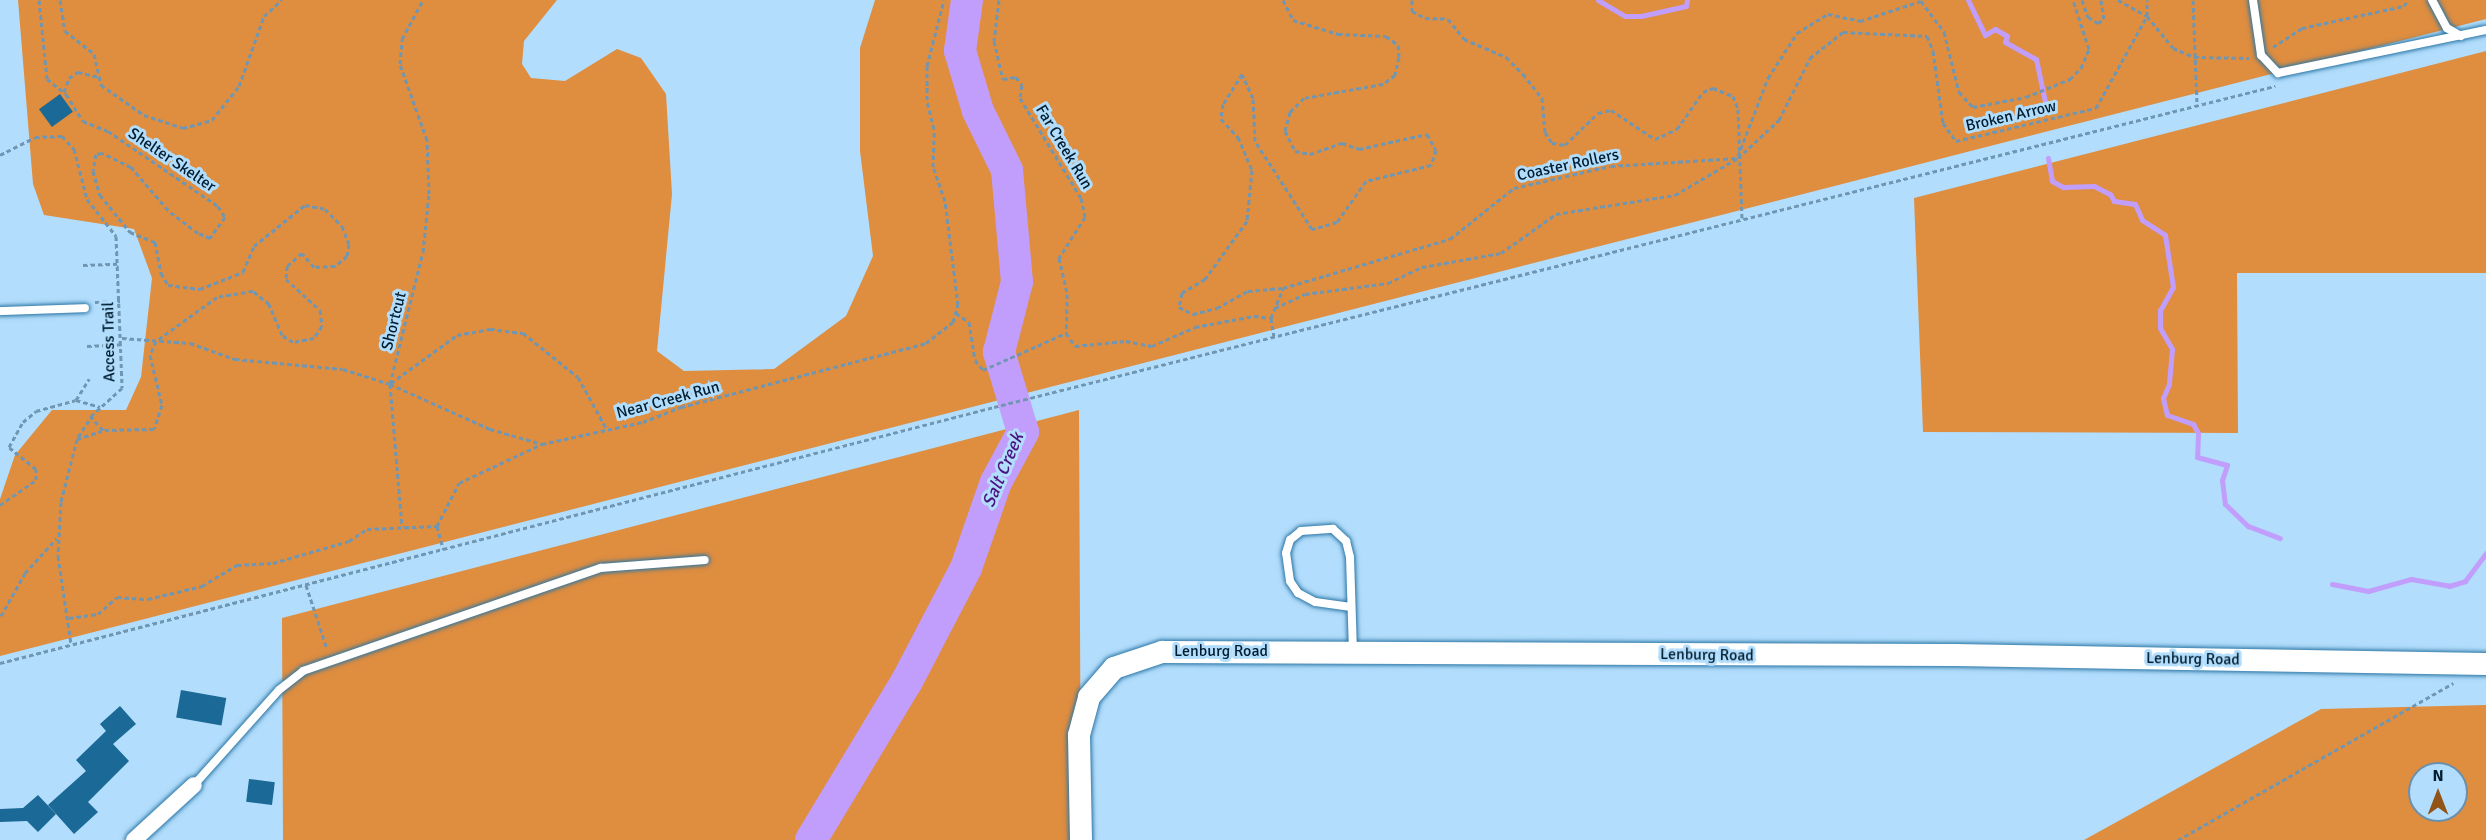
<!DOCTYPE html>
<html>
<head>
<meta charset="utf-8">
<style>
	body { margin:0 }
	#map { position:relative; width:2486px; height:840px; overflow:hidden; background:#b2ddfc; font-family:Signika,sans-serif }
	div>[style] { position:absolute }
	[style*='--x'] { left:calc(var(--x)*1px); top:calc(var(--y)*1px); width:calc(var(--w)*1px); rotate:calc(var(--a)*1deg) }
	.forest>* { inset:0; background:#df8d3f }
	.stream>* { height:5px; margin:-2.5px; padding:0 2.5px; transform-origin:2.5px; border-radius:2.5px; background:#c29efc }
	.river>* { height:32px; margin:-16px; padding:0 16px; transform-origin:16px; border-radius:16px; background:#c29efc }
	.building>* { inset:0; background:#1b6997; transform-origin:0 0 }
	.path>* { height:3px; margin-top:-1.5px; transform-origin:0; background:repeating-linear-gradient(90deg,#7096b1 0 4.5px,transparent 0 7.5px) }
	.roads { filter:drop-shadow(0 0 2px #2b76a5) drop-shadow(0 0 2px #2b76a5) }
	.lane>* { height:8px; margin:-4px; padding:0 4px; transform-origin:4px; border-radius:4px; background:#fff }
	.street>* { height:16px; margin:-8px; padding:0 8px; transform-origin:8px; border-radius:8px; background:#fff }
	.secondary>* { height:22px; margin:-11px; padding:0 11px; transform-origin:11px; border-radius:11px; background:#fff }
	span { translate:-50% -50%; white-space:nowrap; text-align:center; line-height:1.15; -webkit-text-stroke:6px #b2ddfc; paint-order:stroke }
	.street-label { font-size:16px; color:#001d30 }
	.water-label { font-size:18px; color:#4b1281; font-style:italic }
	.north { position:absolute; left:2408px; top:762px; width:60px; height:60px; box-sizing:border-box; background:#b2ddfc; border:2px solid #6b90aa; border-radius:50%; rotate:0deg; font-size:16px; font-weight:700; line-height:24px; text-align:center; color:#001d30 }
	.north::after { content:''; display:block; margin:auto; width:21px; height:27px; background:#915416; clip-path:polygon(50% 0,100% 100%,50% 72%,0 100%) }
</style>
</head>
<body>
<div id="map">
	<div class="forest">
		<div style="clip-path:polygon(18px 0,557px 0,524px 41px,522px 64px,531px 78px,565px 81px,617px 49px,641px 58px,666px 94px,672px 194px,657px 351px,684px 371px,774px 369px,846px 316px,873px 256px,860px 151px,860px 48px,875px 0,2486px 0,2486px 19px,0 656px,0 499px,15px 455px,52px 410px,126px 410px,141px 377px,152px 278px,134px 229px,44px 215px,33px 184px)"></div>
		<div style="clip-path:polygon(2486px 51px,2486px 273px,2237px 273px,2238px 433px,1923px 432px,1914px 198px)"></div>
		<div style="clip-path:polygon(1079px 410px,1081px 840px,283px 840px,282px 618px)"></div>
		<div style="clip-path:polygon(evenodd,2486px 705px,2486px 840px,2084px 840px,2321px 709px,2486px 705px,2420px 774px,2456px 774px,2456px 810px,2420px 810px,2420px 774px)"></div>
	</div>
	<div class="stream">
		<div style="--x:1598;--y:0;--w:31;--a:31"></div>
		<div style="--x:1625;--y:16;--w:16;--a:0"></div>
		<div style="--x:1641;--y:16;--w:46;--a:-12.5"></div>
		<div style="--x:1686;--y:6;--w:6;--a:-81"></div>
		<div style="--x:1968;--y:0;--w:39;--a:64"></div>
		<div style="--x:1985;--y:35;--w:12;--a:-31"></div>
		<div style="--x:1995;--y:29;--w:14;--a:30"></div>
		<div style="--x:2007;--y:36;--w:6;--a:108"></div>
		<div style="--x:2005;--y:42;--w:35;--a:29"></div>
		<div style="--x:2036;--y:59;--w:53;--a:78.1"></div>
		<div style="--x:2048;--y:158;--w:23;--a:80"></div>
		<div style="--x:2052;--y:181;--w:13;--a:29"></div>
		<div style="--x:2063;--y:187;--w:31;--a:-2"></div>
		<div style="--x:2094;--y:186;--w:18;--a:27"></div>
		<div style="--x:2110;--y:194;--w:8;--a:60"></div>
		<div style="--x:2114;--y:201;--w:21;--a:8"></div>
		<div style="--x:2135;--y:204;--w:17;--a:66"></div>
		<div style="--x:2142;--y:220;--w:27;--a:33"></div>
		<div style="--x:2165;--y:235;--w:53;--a:81.3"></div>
		<div style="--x:2173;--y:287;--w:26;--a:119"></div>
		<div style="--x:2160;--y:310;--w:18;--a:90"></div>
		<div style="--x:2160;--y:328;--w:24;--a:60"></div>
		<div style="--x:2172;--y:349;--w:35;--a:95"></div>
		<div style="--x:2169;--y:384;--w:15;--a:113"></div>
		<div style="--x:2163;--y:398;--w:17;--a:77"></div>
		<div style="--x:2167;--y:415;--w:28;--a:19"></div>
		<div style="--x:2193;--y:424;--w:10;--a:61"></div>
		<div style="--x:2198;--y:433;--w:24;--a:92"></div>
		<div style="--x:2197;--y:457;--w:31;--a:15"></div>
		<div style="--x:2227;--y:465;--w:16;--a:108"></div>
		<div style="--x:2222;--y:480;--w:24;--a:83"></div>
		<div style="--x:2225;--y:504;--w:32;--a:44"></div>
		<div style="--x:2248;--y:526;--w:34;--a:21"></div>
		<div style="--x:2332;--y:584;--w:37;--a:11"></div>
		<div style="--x:2368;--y:591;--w:45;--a:-15.6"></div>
		<div style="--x:2411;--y:579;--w:39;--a:10"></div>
		<div style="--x:2449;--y:586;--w:17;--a:-17"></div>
		<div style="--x:2465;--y:581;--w:35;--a:-53"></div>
	</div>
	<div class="river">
		<div style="--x:811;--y:840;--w:186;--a:-58.9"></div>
		<div style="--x:907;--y:681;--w:127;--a:-62.4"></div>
		<div style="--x:966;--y:568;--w:91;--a:-70.8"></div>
		<div style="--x:996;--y:482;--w:57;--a:-61.6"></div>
		<div style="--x:1023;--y:432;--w:84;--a:-106.7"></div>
		<div style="--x:999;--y:352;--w:72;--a:-75.6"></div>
		<div style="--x:1017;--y:282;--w:112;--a:-95.1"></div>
		<div style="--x:1007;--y:170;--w:66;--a:-116.2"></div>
		<div style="--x:978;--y:111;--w:63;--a:-106.7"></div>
		<div style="--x:960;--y:51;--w:51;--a:-82.2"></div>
	</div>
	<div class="building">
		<div style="left:60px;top:94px;width:22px;height:26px;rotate:54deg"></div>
		<div style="left:181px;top:690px;width:46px;height:28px;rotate:10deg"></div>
		<div style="clip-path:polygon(120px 706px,136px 724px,113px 744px,129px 761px,88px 802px,98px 812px,74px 834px,48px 805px,86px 771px,76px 760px,106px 731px,100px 724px)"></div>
		<div style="left:249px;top:779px;width:26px;height:23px;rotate:7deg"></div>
		<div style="clip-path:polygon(38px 795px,56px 814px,38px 832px,27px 821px,0 822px,0 809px,23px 808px)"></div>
	</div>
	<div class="path">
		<div style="--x:39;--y:0;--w:79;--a:84.2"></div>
		<div style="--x:47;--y:79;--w:24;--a:38"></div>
		<div style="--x:66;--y:94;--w:32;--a:58"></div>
		<div style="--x:83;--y:121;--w:27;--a:22"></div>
		<div style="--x:108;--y:131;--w:133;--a:34.3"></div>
		<div style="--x:218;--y:206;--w:13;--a:58"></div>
		<div style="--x:225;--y:217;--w:26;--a:126"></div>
		<div style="--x:210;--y:238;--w:13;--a:-157"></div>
		<div style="--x:198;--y:233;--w:38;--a:-143"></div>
		<div style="--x:168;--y:210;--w:57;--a:-130.7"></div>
		<div style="--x:131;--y:167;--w:32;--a:-154"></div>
		<div style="--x:102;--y:153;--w:6;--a:171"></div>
		<div style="--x:96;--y:154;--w:17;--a:100"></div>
		<div style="--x:93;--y:171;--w:25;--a:74"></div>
		<div style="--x:100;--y:195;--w:48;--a:51"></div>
		<div style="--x:130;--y:232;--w:27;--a:22"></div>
		<div style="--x:155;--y:242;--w:32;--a:79"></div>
		<div style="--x:161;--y:273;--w:14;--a:60"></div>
		<div style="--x:168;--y:285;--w:32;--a:7"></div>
		<div style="--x:200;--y:289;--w:46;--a:-21.6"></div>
		<div style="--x:243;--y:272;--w:28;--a:-67"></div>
		<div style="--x:254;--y:246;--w:65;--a:-38.8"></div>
		<div style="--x:305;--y:205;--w:20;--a:11"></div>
		<div style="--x:325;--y:209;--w:24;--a:45"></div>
		<div style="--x:342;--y:226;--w:19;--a:69"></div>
		<div style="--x:349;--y:244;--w:12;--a:99"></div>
		<div style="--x:347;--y:256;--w:16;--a:140"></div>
		<div style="--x:335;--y:266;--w:21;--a:177"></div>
		<div style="--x:314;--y:267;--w:18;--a:-131"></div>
		<div style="--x:302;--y:253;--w:20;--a:139"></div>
		<div style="--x:287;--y:266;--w:13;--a:94"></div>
		<div style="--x:286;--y:279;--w:46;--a:42.4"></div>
		<div style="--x:320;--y:310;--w:16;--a:83"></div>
		<div style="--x:322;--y:326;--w:14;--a:124"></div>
		<div style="--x:314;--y:338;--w:21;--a:169"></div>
		<div style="--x:293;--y:342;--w:13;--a:-148"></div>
		<div style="--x:282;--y:335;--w:34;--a:-113"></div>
		<div style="--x:269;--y:304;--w:21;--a:-141"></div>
		<div style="--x:253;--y:291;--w:36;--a:171"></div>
		<div style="--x:217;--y:297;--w:75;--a:144.2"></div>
		<div style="--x:156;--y:341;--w:15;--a:113"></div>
		<div style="--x:150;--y:355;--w:51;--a:76.5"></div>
		<div style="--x:162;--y:405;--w:25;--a:108"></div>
		<div style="--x:154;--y:429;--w:51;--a:178.9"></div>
		<div style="--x:103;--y:430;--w:18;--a:-133"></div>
		<div style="--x:60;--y:0;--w:31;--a:81"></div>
		<div style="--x:65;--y:31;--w:37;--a:38"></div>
		<div style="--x:94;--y:54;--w:32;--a:77"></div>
		<div style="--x:101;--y:85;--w:52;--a:34.9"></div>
		<div style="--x:144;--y:115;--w:41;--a:18.4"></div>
		<div style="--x:183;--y:128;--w:30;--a:-15"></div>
		<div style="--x:212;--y:120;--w:43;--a:-51.5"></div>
		<div style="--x:239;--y:86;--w:74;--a:-70.3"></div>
		<div style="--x:264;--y:16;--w:24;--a:-42"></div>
		<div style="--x:999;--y:0;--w:41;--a:97"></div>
		<div style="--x:994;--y:41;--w:39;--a:77"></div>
		<div style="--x:1003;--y:79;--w:13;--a:-9"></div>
		<div style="--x:1016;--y:77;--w:10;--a:53"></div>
		<div style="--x:1022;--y:85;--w:13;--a:99"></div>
		<div style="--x:1020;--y:98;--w:117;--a:58.6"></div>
		<div style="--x:1081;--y:198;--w:19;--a:78"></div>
		<div style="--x:1085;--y:217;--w:49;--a:122.4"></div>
		<div style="--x:1059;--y:258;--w:37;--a:77"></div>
		<div style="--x:1067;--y:294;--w:39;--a:91"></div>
		<div style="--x:1066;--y:333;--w:16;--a:55"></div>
		<div style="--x:1075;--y:346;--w:51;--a:-5.6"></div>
		<div style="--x:1126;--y:341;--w:26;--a:11"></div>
		<div style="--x:1152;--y:346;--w:47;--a:-23.8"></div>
		<div style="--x:1195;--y:327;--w:60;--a:-10.6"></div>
		<div style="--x:1254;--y:316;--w:17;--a:7"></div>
		<div style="--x:1271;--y:318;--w:18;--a:81"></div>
		<div style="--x:1283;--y:0;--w:22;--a:63"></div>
		<div style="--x:1293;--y:20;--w:47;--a:17.3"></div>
		<div style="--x:1338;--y:34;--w:48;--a:2.4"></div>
		<div style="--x:1386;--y:36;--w:15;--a:37"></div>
		<div style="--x:1398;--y:45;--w:12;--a:85"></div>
		<div style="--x:1399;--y:57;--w:18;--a:103"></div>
		<div style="--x:1395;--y:75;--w:15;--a:143"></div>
		<div style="--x:1383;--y:84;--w:80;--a:170"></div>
		<div style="--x:1304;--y:98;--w:20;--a:135"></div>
		<div style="--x:1290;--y:112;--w:20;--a:105"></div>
		<div style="--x:1285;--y:131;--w:22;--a:63"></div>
		<div style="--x:1295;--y:151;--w:15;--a:11"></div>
		<div style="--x:1310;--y:154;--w:34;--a:-19"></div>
		<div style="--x:1342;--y:143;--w:18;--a:19"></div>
		<div style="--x:1359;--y:149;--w:70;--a:-12.4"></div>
		<div style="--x:1427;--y:134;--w:18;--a:61"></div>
		<div style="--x:1436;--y:150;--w:16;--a:108"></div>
		<div style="--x:1431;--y:165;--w:67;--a:166.2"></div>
		<div style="--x:1366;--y:181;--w:50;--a:125.3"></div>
		<div style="--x:1337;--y:222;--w:26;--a:164"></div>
		<div style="--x:1312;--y:229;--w:105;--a:-122.9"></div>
		<div style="--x:1255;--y:141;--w:43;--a:-92.7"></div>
		<div style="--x:1253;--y:98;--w:26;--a:-115"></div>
		<div style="--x:1242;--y:74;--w:36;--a:122"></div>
		<div style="--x:1223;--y:104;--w:15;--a:98"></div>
		<div style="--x:1221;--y:119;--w:25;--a:47"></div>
		<div style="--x:1238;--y:137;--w:36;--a:67"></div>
		<div style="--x:1252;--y:170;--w:51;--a:95.6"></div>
		<div style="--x:1247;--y:221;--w:72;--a:125.9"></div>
		<div style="--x:1205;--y:279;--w:27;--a:149"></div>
		<div style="--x:1182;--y:293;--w:14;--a:102"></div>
		<div style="--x:1179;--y:307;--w:16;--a:27"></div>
		<div style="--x:1193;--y:314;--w:25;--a:-14"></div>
		<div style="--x:1217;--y:308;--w:35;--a:-29"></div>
		<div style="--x:1248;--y:291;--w:35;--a:-5"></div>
		<div style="--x:1283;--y:288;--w:174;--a:-16.4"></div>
		<div style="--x:1450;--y:239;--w:82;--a:-38.6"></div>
		<div style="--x:1514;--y:188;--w:99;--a:-12.8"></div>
		<div style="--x:1611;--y:166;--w:127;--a:-3.6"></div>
		<div style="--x:1412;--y:0;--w:11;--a:90"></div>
		<div style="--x:1412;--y:11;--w:15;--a:28"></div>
		<div style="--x:1425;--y:18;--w:23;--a:2"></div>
		<div style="--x:1448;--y:19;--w:26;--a:51"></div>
		<div style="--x:1464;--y:39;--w:46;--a:23.2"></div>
		<div style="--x:1506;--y:57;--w:24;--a:45"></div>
		<div style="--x:1523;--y:74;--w:31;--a:52"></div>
		<div style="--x:1542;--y:98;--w:34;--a:85"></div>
		<div style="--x:1545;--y:132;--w:13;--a:58"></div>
		<div style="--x:1552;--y:143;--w:13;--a:9"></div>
		<div style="--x:1565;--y:145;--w:46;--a:-44.1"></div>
		<div style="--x:1598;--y:113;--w:13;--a:-13"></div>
		<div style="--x:1611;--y:110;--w:53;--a:33.4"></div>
		<div style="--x:1655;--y:139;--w:24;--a:-24"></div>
		<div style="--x:1677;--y:129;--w:45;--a:-54.9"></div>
		<div style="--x:1703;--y:92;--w:11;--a:-22"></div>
		<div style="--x:1713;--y:88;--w:22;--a:22"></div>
		<div style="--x:1733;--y:96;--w:14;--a:69"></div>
		<div style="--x:1738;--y:109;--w:109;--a:87.9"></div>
		<div style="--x:2082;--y:0;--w:18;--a:71"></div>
		<div style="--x:2088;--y:17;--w:12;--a:31"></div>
		<div style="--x:2098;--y:23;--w:7;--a:-34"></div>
		<div style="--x:2104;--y:19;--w:19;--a:-99"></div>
		<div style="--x:2118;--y:0;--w:33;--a:29"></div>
		<div style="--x:2147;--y:16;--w:41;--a:50.9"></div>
		<div style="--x:2173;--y:48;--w:23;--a:23"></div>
		<div style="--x:2194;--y:57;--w:55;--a:1"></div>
		<div style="--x:2193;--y:0;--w:105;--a:87.8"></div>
		<div style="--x:2273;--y:47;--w:35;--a:-33"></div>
		<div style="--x:2302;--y:28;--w:104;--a:-12.2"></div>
		<div style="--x:2404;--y:6;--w:7;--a:-56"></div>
		<div style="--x:64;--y:92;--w:15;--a:-70"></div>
		<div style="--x:69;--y:78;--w:11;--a:-34"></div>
		<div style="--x:78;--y:72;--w:22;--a:13"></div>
		<div style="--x:0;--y:155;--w:39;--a:-27"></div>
		<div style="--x:35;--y:137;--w:27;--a:-2"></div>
		<div style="--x:62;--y:136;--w:18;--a:47"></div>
		<div style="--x:74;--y:149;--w:52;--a:75.4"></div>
		<div style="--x:87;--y:199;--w:47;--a:51.9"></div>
		<div style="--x:116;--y:236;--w:152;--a:87.7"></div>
		<div style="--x:122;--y:388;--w:39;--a:138"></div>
		<div style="--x:93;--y:414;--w:30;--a:123"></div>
		<div style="--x:77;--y:439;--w:65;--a:104.3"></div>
		<div style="--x:61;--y:502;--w:54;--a:93.2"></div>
		<div style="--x:58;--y:556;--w:89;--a:81.6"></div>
		<div style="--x:1738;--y:156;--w:84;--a:-69"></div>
		<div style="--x:1768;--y:78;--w:54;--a:-57.2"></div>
		<div style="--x:1797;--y:33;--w:36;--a:-32"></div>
		<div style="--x:1828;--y:14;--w:33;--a:12"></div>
		<div style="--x:1860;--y:21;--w:64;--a:-18.2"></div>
		<div style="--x:1921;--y:1;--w:39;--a:53"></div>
		<div style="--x:1944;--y:32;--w:62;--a:76"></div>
		<div style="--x:1959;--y:92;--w:21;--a:47"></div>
		<div style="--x:1973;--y:107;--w:54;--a:-10.7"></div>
		<div style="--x:2026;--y:97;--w:48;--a:-22.2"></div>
		<div style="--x:2070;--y:79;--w:16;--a:-45"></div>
		<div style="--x:2081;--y:68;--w:21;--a:-67"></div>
		<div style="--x:2089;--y:49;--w:52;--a:-108.1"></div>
		<div style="--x:83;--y:265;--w:35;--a:-2"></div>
		<div style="--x:95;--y:302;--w:25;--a:-2"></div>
		<div style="--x:1275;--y:308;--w:33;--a:-25"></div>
		<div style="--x:1305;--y:294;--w:84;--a:-7.5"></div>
		<div style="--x:1388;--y:283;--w:38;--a:-25"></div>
		<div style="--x:1422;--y:267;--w:80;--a:-10"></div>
		<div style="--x:1501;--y:253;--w:67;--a:-35.3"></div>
		<div style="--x:1556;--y:214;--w:121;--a:-9.1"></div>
		<div style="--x:1675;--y:195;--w:73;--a:-30.4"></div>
		<div style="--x:1738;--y:158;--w:56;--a:-42.8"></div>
		<div style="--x:1779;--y:120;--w:69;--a:-63.4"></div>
		<div style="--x:1810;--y:58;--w:42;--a:-38.2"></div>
		<div style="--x:1843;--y:32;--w:84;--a:2.7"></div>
		<div style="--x:1927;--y:36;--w:16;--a:68"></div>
		<div style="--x:1933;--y:51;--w:73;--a:82.1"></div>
		<div style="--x:1943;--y:123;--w:22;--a:54"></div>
		<div style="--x:1956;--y:141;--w:144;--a:-13.3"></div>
		<div style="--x:2096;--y:108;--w:105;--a:-61"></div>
		<div style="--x:2147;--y:16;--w:16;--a:-90"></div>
		<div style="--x:956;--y:313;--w:16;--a:35"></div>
		<div style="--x:969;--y:322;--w:38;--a:81"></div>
		<div style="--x:975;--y:360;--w:13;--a:51"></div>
		<div style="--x:983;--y:370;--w:91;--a:-24"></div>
		<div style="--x:1271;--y:318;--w:32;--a:-68"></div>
		<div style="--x:122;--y:338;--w:68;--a:4.2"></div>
		<div style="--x:190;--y:343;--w:48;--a:19.6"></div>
		<div style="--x:235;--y:359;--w:108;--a:5.3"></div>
		<div style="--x:343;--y:369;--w:49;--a:17.7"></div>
		<div style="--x:390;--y:384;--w:136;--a:-76"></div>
		<div style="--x:423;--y:252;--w:58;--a:-84.1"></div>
		<div style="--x:429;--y:194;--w:54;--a:-92.1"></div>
		<div style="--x:427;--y:140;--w:81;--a:-109.6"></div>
		<div style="--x:400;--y:64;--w:25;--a:-85"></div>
		<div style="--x:402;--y:39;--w:44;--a:-61.7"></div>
		<div style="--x:87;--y:346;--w:35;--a:-3"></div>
		<div style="--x:391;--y:383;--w:82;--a:-36"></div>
		<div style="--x:457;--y:335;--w:34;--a:-10"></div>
		<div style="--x:490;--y:329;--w:33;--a:7"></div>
		<div style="--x:523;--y:333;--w:70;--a:38.7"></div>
		<div style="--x:578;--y:377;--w:58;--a:61.2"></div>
		<div style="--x:390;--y:384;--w:110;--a:24.2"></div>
		<div style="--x:490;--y:429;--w:54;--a:16.1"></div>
		<div style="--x:390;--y:384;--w:143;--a:85.2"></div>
		<div style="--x:76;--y:400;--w:25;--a:-58"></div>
		<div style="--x:77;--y:439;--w:26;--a:-18"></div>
		<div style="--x:0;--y:505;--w:44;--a:-34.8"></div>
		<div style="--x:36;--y:480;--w:11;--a:-90"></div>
		<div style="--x:36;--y:469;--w:35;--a:-141"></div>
		<div style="--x:9;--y:447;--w:29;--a:-61"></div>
		<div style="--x:23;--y:422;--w:17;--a:-40"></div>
		<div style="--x:36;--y:411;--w:41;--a:-15.4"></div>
		<div style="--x:76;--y:400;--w:25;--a:16"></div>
		<div style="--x:437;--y:526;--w:24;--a:75"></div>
		<div style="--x:306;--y:585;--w:67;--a:71.8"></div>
		<div style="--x:1;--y:616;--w:49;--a:-60.8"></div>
		<div style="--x:25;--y:573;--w:47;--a:-47.6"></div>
		<div style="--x:69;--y:618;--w:29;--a:-8"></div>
		<div style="--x:98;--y:614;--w:25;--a:-42"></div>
		<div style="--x:117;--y:597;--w:31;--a:4"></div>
		<div style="--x:148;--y:599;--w:56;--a:-13.5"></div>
		<div style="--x:202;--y:586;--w:41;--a:-31"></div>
		<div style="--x:237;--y:565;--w:36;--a:-3"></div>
		<div style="--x:273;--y:563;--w:79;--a:-16.1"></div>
		<div style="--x:349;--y:541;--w:22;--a:-34"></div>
		<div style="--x:367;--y:529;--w:70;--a:-2.5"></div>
		<div style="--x:437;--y:526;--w:48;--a:-62.9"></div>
		<div style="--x:459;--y:483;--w:92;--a:-25.2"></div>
		<div style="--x:542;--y:444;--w:103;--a:-12.3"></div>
		<div style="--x:643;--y:422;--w:41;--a:-21.5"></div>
		<div style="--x:681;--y:407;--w:253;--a:-14.6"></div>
		<div style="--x:926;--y:343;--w:34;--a:-38"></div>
		<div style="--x:953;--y:322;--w:18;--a:-74"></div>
		<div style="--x:958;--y:305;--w:105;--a:-97.1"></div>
		<div style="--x:945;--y:201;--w:36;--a:-109"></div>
		<div style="--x:933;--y:167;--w:38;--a:-88"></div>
		<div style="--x:934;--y:129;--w:30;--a:-104"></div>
		<div style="--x:927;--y:100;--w:34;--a:-90"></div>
		<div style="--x:927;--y:66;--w:68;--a:-75.6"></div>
		<div style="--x:0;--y:663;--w:1026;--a:-14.44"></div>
		<div style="--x:994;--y:407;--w:1321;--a:-14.07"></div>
		<div style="--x:2178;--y:840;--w:317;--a:-29.7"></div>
	</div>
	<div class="roads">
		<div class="lane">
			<div style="--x:2253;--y:0;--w:56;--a:81.7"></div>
			<div style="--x:2261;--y:55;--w:25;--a:47"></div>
			<div style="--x:2278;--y:73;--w:212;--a:-11.7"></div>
			<div style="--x:2432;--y:0;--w:32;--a:62"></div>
			<div style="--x:2447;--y:28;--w:16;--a:30"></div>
			<div style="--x:0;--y:311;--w:85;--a:-2"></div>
			<div style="--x:1351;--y:607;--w:36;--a:-172"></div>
			<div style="--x:1315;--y:602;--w:19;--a:-152"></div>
			<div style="--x:1298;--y:593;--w:14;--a:-124"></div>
			<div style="--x:1290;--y:581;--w:28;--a:-98"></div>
			<div style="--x:1286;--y:553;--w:14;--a:-73"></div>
			<div style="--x:1290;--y:540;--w:14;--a:-39"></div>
			<div style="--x:1301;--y:531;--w:32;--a:-4"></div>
			<div style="--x:1333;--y:529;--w:18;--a:43"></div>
			<div style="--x:1346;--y:541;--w:16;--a:76"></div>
			<div style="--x:1350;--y:557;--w:94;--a:88.2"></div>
			<div style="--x:194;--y:785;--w:127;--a:-48.2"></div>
			<div style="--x:279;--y:690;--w:31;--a:-38"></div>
			<div style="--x:303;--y:671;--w:315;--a:-19.1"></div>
			<div style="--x:601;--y:568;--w:104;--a:-4.4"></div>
		</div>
		<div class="street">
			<div style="--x:134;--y:840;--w:81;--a:-42.5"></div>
		</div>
		<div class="secondary">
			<div style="--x:1081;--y:840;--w:105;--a:-91.1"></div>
			<div style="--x:1079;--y:735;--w:39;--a:-75"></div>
			<div style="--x:1089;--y:697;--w:38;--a:-49"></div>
			<div style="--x:1114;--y:668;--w:51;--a:-18.4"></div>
			<div style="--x:1162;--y:652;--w:793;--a:0.22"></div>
			<div style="--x:1955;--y:655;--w:531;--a:0.97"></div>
		</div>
	</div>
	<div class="street-label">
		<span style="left:2011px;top:116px;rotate:-13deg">Broken Arrow</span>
		<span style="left:1064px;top:147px;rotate:59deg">Far Creek Run</span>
		<span style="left:172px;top:160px;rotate:34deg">Shelter Skelter</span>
		<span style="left:1568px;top:165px;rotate:-12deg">Coaster Rollers</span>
		<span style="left:394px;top:321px;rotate:-76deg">Shortcut</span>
		<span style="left:109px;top:342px;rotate:-91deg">Access Trail</span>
		<span style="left:668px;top:400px;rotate:-15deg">Near Creek Run</span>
		<span style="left:1221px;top:651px">Lenburg Road</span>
		<span style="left:1707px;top:655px;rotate:1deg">Lenburg Road</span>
		<span style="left:2193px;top:659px;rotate:1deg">Lenburg Road</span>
	</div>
	<div class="water-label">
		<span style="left:1003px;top:470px;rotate:-67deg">Salt Creek</span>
	</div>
	<div class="north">N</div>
</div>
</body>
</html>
